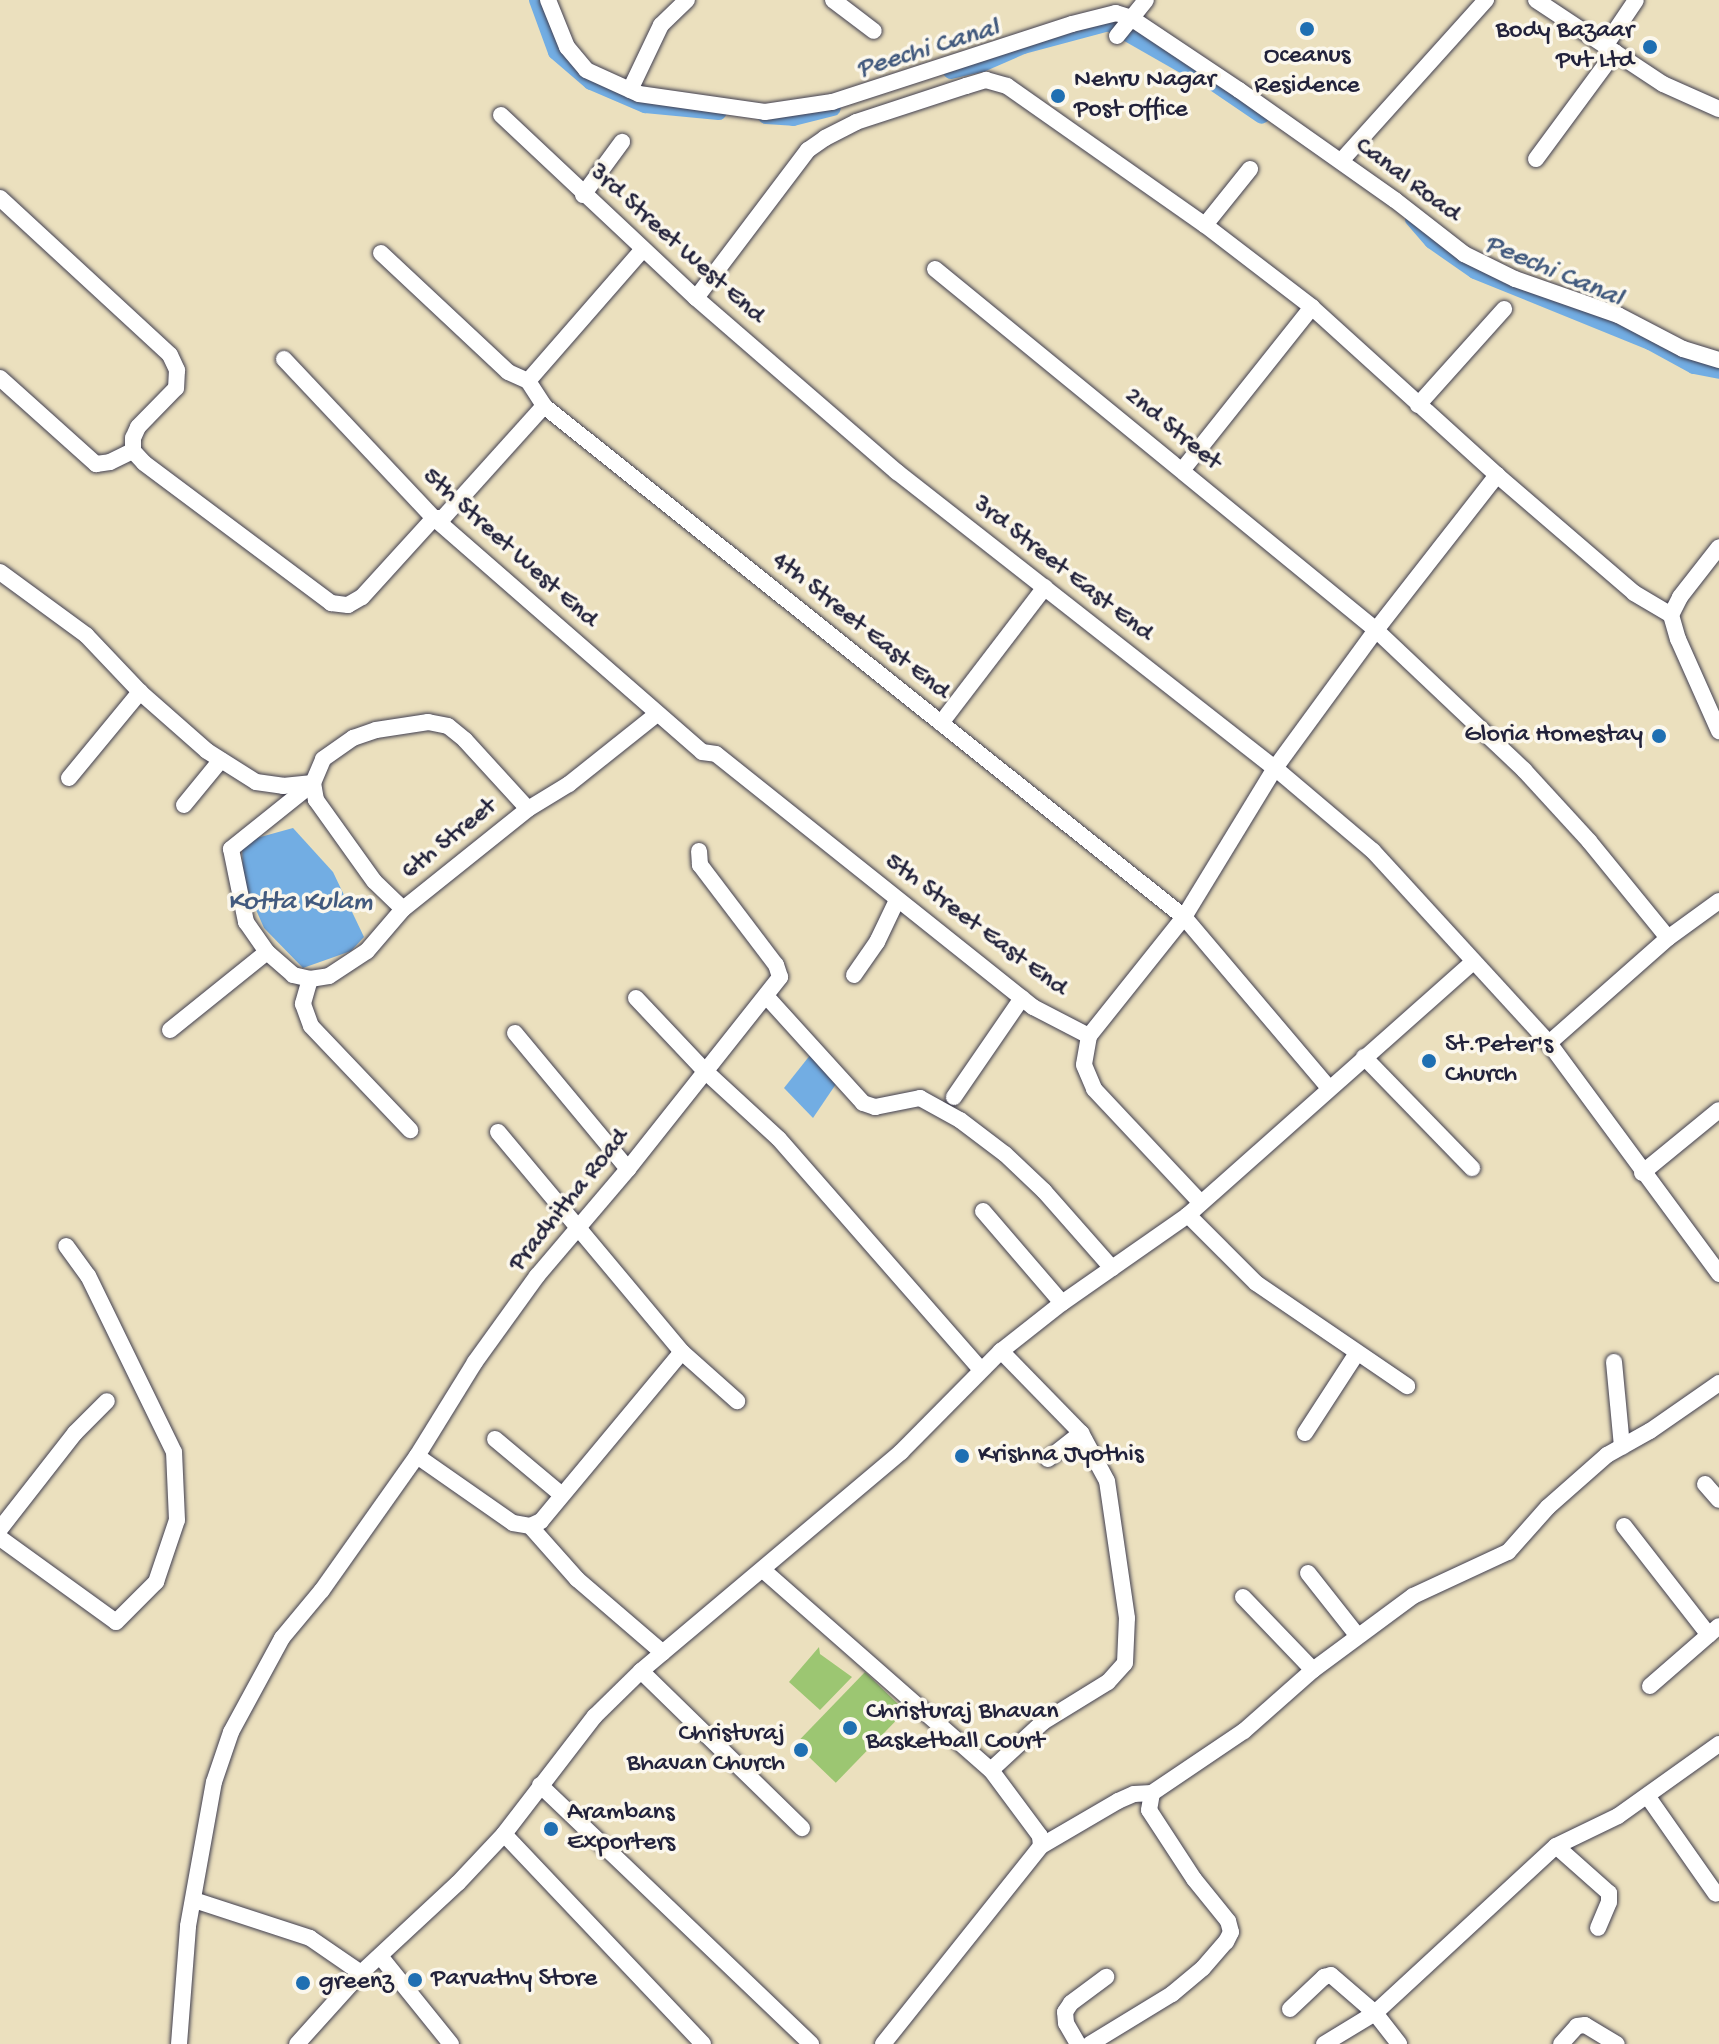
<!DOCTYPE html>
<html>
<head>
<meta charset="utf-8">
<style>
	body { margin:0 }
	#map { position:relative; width:1719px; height:2044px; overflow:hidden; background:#ebe0be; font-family:"Gochi Hand",sans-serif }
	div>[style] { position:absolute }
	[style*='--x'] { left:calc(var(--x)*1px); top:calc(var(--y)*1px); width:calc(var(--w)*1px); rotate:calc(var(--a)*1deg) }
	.green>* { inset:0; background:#9cc672; transform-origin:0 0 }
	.water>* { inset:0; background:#72ade3 }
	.canal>* { height:16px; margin:-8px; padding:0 8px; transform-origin:8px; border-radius:8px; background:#72ade3 }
	.roads { filter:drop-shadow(0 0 2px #403e4f) drop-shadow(0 0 2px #403e4f) }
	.minor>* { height:16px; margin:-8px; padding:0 8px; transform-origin:8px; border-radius:8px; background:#fff }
	.dots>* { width:22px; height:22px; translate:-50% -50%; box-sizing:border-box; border:4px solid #fbf7ec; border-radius:50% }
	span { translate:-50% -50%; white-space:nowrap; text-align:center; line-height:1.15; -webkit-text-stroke:7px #fbf7ec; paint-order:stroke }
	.poi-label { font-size:26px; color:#22223b }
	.right { translate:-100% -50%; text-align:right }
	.left { translate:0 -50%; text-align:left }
	.street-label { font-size:26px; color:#22223b }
	.water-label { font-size:28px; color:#425a7e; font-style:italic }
</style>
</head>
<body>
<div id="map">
	<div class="green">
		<div style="clip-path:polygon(819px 1647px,820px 1654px,852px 1677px,820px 1710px,789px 1682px)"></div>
		<div style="left:865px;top:1672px;width:56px;height:100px;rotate:44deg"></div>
	</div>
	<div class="water">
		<div style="clip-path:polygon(293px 828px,333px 872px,364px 937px,351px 951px,303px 968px,264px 928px,243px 880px,242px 842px)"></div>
		<div style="clip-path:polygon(811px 1054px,836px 1084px,813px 1118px,784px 1088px)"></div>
	</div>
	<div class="canal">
		<div style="--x:537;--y:0;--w:55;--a:69.9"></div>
		<div style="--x:556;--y:52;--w:46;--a:40.6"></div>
		<div style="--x:591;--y:82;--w:59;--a:23.1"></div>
		<div style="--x:645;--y:105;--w:74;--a:5.4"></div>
		<div style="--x:951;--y:71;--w:32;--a:-13"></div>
		<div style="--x:982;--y:64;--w:45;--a:-23.7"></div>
		<div style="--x:1023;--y:46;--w:89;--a:-15"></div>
		<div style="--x:1109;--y:23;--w:119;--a:29.8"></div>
		<div style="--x:1212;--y:82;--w:60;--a:34.2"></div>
		<div style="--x:766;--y:116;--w:27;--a:4"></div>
		<div style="--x:793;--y:118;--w:41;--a:-14"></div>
		<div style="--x:1413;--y:219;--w:29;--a:49"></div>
		<div style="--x:1432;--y:241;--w:52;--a:34.9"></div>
		<div style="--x:1475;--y:271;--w:189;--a:22.1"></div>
		<div style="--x:1650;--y:342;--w:50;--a:28.6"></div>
		<div style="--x:1694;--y:366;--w:25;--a:11"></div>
	</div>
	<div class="roads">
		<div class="minor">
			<div style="--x:548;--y:0;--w:51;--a:68"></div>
			<div style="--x:567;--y:47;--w:30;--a:50"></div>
			<div style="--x:586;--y:70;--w:58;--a:24.4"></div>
			<div style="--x:639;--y:94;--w:127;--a:8.1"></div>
			<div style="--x:765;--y:112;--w:68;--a:-8.5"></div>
			<div style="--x:832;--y:102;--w:252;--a:-18"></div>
			<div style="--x:1072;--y:24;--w:45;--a:-14"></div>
			<div style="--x:1116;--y:13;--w:16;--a:18"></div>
			<div style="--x:1131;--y:18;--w:130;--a:33.7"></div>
			<div style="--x:1239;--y:90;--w:191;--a:35.2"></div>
			<div style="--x:1395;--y:200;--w:88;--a:38"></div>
			<div style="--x:1464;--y:254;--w:57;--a:26.1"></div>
			<div style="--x:1515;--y:279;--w:109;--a:19.3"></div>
			<div style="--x:1618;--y:315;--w:73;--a:27.6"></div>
			<div style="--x:1683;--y:349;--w:38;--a:17"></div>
			<div style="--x:833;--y:0;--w:51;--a:37.1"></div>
			<div style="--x:1536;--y:0;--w:152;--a:33.5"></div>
			<div style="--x:1663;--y:84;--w:61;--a:24.1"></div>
			<div style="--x:1117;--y:36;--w:46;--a:-51.1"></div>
			<div style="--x:1605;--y:46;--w:55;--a:-56"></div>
			<div style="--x:630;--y:90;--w:72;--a:-64.5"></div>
			<div style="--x:661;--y:25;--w:36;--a:-44"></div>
			<div style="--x:501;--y:115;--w:267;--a:43.2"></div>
			<div style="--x:696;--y:298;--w:266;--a:40.9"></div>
			<div style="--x:897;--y:472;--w:480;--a:38.1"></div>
			<div style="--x:1275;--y:768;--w:128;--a:40.3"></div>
			<div style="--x:1373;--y:851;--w:260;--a:47.5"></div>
			<div style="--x:1549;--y:1043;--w:287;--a:53.6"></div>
			<div style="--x:1536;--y:159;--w:133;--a:-53.6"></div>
			<div style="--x:1341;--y:161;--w:217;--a:-48"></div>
			<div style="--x:583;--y:195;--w:66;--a:-53.7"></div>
			<div style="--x:0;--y:198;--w:231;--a:42.7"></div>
			<div style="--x:170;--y:355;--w:17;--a:65"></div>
			<div style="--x:177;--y:370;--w:18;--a:93"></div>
			<div style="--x:176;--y:388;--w:54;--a:134.3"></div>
			<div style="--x:138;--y:427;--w:12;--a:114"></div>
			<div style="--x:133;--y:438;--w:13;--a:90"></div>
			<div style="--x:133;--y:451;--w:16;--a:47"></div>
			<div style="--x:144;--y:463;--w:234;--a:36.8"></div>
			<div style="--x:331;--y:603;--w:17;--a:7"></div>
			<div style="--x:348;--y:605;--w:16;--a:-30"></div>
			<div style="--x:362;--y:597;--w:107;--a:-47.7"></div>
			<div style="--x:434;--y:518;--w:9;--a:0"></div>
			<div style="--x:443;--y:518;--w:151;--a:-48"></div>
			<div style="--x:1205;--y:225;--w:72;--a:-51.2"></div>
			<div style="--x:381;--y:253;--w:174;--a:43.1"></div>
			<div style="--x:508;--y:372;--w:22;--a:24"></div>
			<div style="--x:528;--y:381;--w:30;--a:57"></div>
			<div style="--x:544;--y:406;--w:819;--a:38.61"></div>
			<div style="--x:1184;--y:917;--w:175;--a:-58.6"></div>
			<div style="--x:1275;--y:768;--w:171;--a:-53.8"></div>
			<div style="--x:1376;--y:630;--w:197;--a:-52"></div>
			<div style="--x:1497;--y:475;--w:250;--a:-137.8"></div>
			<div style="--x:935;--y:269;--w:570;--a:39.3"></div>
			<div style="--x:1376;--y:630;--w:204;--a:43.4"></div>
			<div style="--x:1524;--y:770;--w:96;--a:47.5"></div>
			<div style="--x:1589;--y:841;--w:125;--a:50.8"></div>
			<div style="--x:1668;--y:938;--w:63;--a:-36"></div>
			<div style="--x:696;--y:298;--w:186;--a:-52.9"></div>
			<div style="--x:808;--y:150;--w:21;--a:-35"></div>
			<div style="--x:825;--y:138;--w:35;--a:-27"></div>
			<div style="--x:856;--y:122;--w:116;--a:-18.1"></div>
			<div style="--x:966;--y:86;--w:21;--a:-17"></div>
			<div style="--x:986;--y:80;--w:22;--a:16"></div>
			<div style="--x:1007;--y:86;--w:242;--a:35.1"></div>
			<div style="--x:1205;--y:225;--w:135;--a:37.5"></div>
			<div style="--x:1312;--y:307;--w:207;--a:128.5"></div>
			<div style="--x:284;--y:359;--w:219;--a:46.7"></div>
			<div style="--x:434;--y:518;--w:356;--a:41.1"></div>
			<div style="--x:702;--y:752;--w:14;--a:8"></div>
			<div style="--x:716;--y:754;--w:406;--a:38.6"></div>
			<div style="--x:1033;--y:1007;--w:63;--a:27.4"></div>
			<div style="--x:1089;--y:1036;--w:152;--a:-51.4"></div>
			<div style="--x:1184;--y:917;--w:224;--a:49.7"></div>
			<div style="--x:0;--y:378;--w:129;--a:41.9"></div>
			<div style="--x:96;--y:464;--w:14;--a:-8"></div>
			<div style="--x:110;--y:462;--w:25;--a:-26"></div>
			<div style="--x:528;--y:381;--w:175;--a:-48.9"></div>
			<div style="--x:1418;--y:405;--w:129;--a:-48.1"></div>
			<div style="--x:1497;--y:475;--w:181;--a:40.7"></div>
			<div style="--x:1634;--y:593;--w:43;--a:30.7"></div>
			<div style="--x:1671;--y:615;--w:25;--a:74"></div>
			<div style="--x:1678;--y:639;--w:101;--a:66"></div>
			<div style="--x:0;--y:572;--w:107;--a:36.2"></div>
			<div style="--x:86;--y:635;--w:79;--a:46.5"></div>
			<div style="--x:140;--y:692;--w:89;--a:41.4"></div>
			<div style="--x:207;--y:751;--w:58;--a:32.3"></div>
			<div style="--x:256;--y:782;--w:27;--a:8"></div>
			<div style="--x:283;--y:786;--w:30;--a:-6"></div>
			<div style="--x:1671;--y:615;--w:20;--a:-63"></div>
			<div style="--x:1680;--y:597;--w:63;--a:-52"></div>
			<div style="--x:941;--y:723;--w:171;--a:-52.6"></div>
			<div style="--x:69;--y:778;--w:112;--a:-50.5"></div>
			<div style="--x:312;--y:784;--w:104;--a:141.3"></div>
			<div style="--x:231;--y:849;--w:75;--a:78.4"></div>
			<div style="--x:246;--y:922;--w:37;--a:55"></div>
			<div style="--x:267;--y:952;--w:35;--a:41"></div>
			<div style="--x:293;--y:975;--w:17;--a:13"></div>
			<div style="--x:310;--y:979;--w:19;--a:-9"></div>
			<div style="--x:329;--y:976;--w:45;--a:-33.3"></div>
			<div style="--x:367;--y:951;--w:55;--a:-49.4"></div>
			<div style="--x:184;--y:805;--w:58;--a:-50.6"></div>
			<div style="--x:528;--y:809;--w:160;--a:141.3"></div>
			<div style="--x:403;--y:909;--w:40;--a:-136"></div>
			<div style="--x:374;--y:881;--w:100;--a:-125.6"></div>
			<div style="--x:316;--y:800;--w:17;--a:-100"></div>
			<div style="--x:313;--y:783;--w:26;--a:-67"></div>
			<div style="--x:323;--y:759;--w:37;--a:-35"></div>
			<div style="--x:353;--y:738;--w:24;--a:-19"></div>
			<div style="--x:376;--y:730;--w:53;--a:-8.7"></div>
			<div style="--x:428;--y:722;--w:20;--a:11"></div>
			<div style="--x:448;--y:726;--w:22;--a:39"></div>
			<div style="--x:465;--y:740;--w:93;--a:47.6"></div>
			<div style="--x:528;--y:809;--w:48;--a:-31.4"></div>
			<div style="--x:569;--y:784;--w:112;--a:-38.5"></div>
			<div style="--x:854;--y:975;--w:40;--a:-55.1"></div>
			<div style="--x:877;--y:942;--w:47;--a:-64.5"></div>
			<div style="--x:310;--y:979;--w:26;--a:106"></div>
			<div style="--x:303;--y:1004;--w:23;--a:70"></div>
			<div style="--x:311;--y:1026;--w:144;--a:46.4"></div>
			<div style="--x:767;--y:997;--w:143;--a:47.8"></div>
			<div style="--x:863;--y:1103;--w:13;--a:18"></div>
			<div style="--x:875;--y:1107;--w:46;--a:-11.3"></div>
			<div style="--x:920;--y:1098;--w:46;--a:28.8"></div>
			<div style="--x:960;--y:1120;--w:56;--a:37.1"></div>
			<div style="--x:1005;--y:1154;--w:54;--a:43.5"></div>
			<div style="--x:1044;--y:1191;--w:103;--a:48.6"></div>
			<div style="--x:636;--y:998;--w:100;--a:46.6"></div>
			<div style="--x:705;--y:1071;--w:100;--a:42.6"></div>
			<div style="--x:779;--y:1139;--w:307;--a:48.8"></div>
			<div style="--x:170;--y:1030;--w:124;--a:-38.8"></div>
			<div style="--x:515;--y:1033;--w:177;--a:50.3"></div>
			<div style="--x:1089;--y:1036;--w:29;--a:100"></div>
			<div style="--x:1084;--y:1065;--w:26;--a:67"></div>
			<div style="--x:1094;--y:1089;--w:156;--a:46.8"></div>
			<div style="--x:1549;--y:1043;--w:159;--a:-41.4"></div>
			<div style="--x:1364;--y:1057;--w:155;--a:45.8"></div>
			<div style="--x:954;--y:1097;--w:120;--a:-55.5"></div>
			<div style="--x:498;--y:1132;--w:287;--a:50.1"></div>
			<div style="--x:682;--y:1352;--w:74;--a:41.7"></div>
			<div style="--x:1642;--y:1173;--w:99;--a:-39.3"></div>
			<div style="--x:983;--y:1211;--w:121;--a:49.3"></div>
			<div style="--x:1188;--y:1215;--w:96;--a:45"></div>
			<div style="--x:1256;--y:1283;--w:183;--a:34.3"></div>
			<div style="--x:1001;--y:1351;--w:115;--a:45.7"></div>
			<div style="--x:1614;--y:1362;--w:85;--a:84.6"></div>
			<div style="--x:1305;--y:1433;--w:95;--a:-57"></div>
			<div style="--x:495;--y:1439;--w:87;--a:39.9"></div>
			<div style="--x:417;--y:1456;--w:117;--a:34.9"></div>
			<div style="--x:513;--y:1523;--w:17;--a:10"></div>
			<div style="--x:530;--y:1526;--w:12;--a:-24"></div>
			<div style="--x:541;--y:1521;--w:220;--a:-50.2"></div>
			<div style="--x:1705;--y:1484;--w:21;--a:49"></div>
			<div style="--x:530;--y:1526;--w:71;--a:48.4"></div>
			<div style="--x:577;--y:1579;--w:113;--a:40.7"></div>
			<div style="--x:1624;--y:1526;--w:138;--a:52.1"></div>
			<div style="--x:0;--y:1529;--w:122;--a:-52"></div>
			<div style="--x:75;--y:1433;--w:45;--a:-45"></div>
			<div style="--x:0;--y:1538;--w:143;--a:35.9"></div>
			<div style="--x:116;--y:1622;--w:57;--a:-45"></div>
			<div style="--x:156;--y:1582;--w:65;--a:-71.3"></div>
			<div style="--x:177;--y:1520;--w:68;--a:-92.5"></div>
			<div style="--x:174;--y:1452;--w:196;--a:-116"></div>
			<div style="--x:88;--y:1276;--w:37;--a:-126"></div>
			<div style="--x:763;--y:1570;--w:303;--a:41.3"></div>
			<div style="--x:991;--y:1770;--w:71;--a:-42.7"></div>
			<div style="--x:1043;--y:1722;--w:76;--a:-31.6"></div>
			<div style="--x:1108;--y:1682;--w:25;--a:-48"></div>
			<div style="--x:1125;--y:1663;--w:45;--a:-87.5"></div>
			<div style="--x:1127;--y:1618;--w:138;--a:-98.3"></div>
			<div style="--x:1107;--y:1481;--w:55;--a:-118.4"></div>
			<div style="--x:1081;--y:1433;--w:42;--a:141.8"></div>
			<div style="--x:1308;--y:1573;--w:79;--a:51.7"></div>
			<div style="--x:1243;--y:1597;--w:101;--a:46.2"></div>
			<div style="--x:641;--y:1671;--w:225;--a:44.3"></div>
			<div style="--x:1650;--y:1686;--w:91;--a:-41"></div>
			<div style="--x:540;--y:1785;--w:375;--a:43.7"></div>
			<div style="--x:1648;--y:1797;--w:118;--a:55"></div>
			<div style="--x:504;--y:1834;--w:289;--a:46.5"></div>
			<div style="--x:1041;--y:1846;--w:89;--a:-30.3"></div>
			<div style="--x:1118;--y:1801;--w:17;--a:-24"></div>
			<div style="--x:1134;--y:1794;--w:18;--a:-3"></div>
			<div style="--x:1556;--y:1846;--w:71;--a:41.6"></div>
			<div style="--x:1609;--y:1893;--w:9;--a:90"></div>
			<div style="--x:1609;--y:1902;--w:28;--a:113"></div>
			<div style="--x:194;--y:1900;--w:122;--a:18.1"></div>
			<div style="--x:310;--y:1938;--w:62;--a:34.5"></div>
			<div style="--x:380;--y:1956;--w:113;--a:51.1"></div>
			<div style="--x:1290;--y:2009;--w:47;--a:-43.3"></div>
			<div style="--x:1324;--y:1977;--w:7;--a:-16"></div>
			<div style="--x:1331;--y:1975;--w:58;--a:40.8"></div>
			<div style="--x:1375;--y:2013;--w:39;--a:52"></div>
			<div style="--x:179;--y:2044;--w:118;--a:-85.6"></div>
			<div style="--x:188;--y:1926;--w:146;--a:-79.8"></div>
			<div style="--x:214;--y:1782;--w:53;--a:-71.2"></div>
			<div style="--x:231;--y:1732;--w:107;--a:-61.5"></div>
			<div style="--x:282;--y:1638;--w:62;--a:-50.2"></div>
			<div style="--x:322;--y:1590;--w:164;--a:-54.7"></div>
			<div style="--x:417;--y:1456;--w:110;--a:-58.3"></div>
			<div style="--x:475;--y:1362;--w:106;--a:-54.2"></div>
			<div style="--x:537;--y:1276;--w:140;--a:-49.6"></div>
			<div style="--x:628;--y:1169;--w:245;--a:-51.6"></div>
			<div style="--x:780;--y:977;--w:13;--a:-108"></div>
			<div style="--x:776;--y:965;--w:126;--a:-127.2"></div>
			<div style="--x:700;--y:865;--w:14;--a:-94"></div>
			<div style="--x:297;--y:2044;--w:96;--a:-48"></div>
			<div style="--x:361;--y:1973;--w:132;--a:-42.9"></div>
			<div style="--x:458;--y:1883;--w:67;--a:-46.8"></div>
			<div style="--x:504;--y:1834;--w:149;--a:-52.4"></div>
			<div style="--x:595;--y:1716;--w:64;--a:-44.4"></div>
			<div style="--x:641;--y:1671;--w:340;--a:-40.1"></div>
			<div style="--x:901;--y:1452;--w:142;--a:-45.3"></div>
			<div style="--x:1001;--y:1351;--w:78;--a:-38.2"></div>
			<div style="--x:1062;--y:1303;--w:154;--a:-34.9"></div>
			<div style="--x:1188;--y:1215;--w:381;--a:-41.6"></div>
			<div style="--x:883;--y:2044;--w:253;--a:-51.4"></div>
			<div style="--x:1041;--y:1846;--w:10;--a:-96"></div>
			<div style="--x:1040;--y:1836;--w:82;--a:-126.6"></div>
			<div style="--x:1078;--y:2044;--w:24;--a:-120"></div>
			<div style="--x:1066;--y:2023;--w:11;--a:-95"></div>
			<div style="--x:1065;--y:2012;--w:11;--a:-56"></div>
			<div style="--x:1071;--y:2003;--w:44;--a:-36.6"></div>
			<div style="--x:1090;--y:2044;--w:96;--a:-31.4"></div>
			<div style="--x:1172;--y:1994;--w:40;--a:-40"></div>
			<div style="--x:1203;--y:1968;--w:35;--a:-49"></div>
			<div style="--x:1226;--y:1942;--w:11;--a:-63"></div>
			<div style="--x:1231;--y:1932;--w:11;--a:-105"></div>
			<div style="--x:1228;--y:1921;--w:54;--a:-129"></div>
			<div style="--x:1194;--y:1879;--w:82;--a:-123.1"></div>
			<div style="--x:1149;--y:1810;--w:17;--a:-80"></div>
			<div style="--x:1152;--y:1793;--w:111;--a:-34"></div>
			<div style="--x:1244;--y:1731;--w:92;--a:-41.5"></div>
			<div style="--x:1313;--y:1670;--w:124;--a:-36.5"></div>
			<div style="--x:1413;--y:1596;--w:105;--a:-24.9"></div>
			<div style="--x:1508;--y:1552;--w:60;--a:-48.4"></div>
			<div style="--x:1548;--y:1507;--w:79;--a:-41.4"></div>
			<div style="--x:1607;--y:1455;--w:49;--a:-29.2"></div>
			<div style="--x:1650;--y:1431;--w:84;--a:-34.8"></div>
			<div style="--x:1324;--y:2044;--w:60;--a:-31.3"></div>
			<div style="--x:1375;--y:2013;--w:246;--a:-42.7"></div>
			<div style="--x:1556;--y:1846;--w:69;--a:-25.8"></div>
			<div style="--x:1618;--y:1816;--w:124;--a:-35.5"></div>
			<div style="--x:1561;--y:2044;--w:24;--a:-48"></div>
			<div style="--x:1577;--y:2026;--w:8;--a:-7"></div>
			<div style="--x:1585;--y:2025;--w:37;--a:31"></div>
		</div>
	</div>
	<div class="dots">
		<div style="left:1307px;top:29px;background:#1f6fb2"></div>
		<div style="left:1650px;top:47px;background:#1f6fb2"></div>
		<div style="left:1058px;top:96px;background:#1f6fb2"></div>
		<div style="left:1659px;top:736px;background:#1f6fb2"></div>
		<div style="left:1429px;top:1061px;background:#1f6fb2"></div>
		<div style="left:962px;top:1456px;background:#1f6fb2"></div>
		<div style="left:850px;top:1728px;background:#1f6fb2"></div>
		<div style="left:801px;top:1750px;background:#1f6fb2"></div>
		<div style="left:551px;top:1829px;background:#1f6fb2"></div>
		<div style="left:415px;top:1980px;background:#1f6fb2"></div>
		<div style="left:303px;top:1983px;background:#1f6fb2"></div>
	</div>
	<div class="poi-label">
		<span class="right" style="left:1634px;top:47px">Body Bazaar<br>Pvt Ltd</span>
		<span style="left:1307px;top:72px">Oceanus<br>Residence</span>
		<span class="left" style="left:1074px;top:96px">Nehru Nagar<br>Post Office</span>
		<span class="right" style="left:1643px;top:736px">Gloria Homestay</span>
		<span class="left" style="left:1445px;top:1061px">St.Peter's<br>Church</span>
		<span class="left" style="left:978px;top:1456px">Krishna Jyothis</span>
		<span class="left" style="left:866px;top:1728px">Christuraj Bhavan<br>Basketball Court</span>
		<span class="right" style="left:785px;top:1750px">Christuraj<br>Bhavan Church</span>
		<span class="left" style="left:567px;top:1829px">Arambans<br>Exporters</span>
		<span class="left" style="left:431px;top:1980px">Parvathy Store</span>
		<span class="left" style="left:319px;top:1983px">greenz</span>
	</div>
	<div class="street-label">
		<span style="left:1407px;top:181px;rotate:37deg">Canal Road</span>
		<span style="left:676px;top:245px;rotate:42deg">3rd Street West End</span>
		<span style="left:1172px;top:430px;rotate:39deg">2nd Street</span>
		<span style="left:509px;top:549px;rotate:42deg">5th Street West End</span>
		<span style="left:1062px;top:570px;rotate:38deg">3rd Street East End</span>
		<span style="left:860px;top:627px;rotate:39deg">4th Street East End</span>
		<span style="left:450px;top:840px;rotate:-39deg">6th Street</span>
		<span style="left:975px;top:926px;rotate:37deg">5th Street East End</span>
		<span style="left:570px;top:1201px;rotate:-51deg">Pradhitha Road</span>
	</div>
	<div class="water-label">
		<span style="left:928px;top:50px;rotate:-17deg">Peechi Canal</span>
		<span style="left:1553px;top:272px;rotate:23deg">Peechi Canal</span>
		<span style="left:300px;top:903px">Kotta Kulam</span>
	</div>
</div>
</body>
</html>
